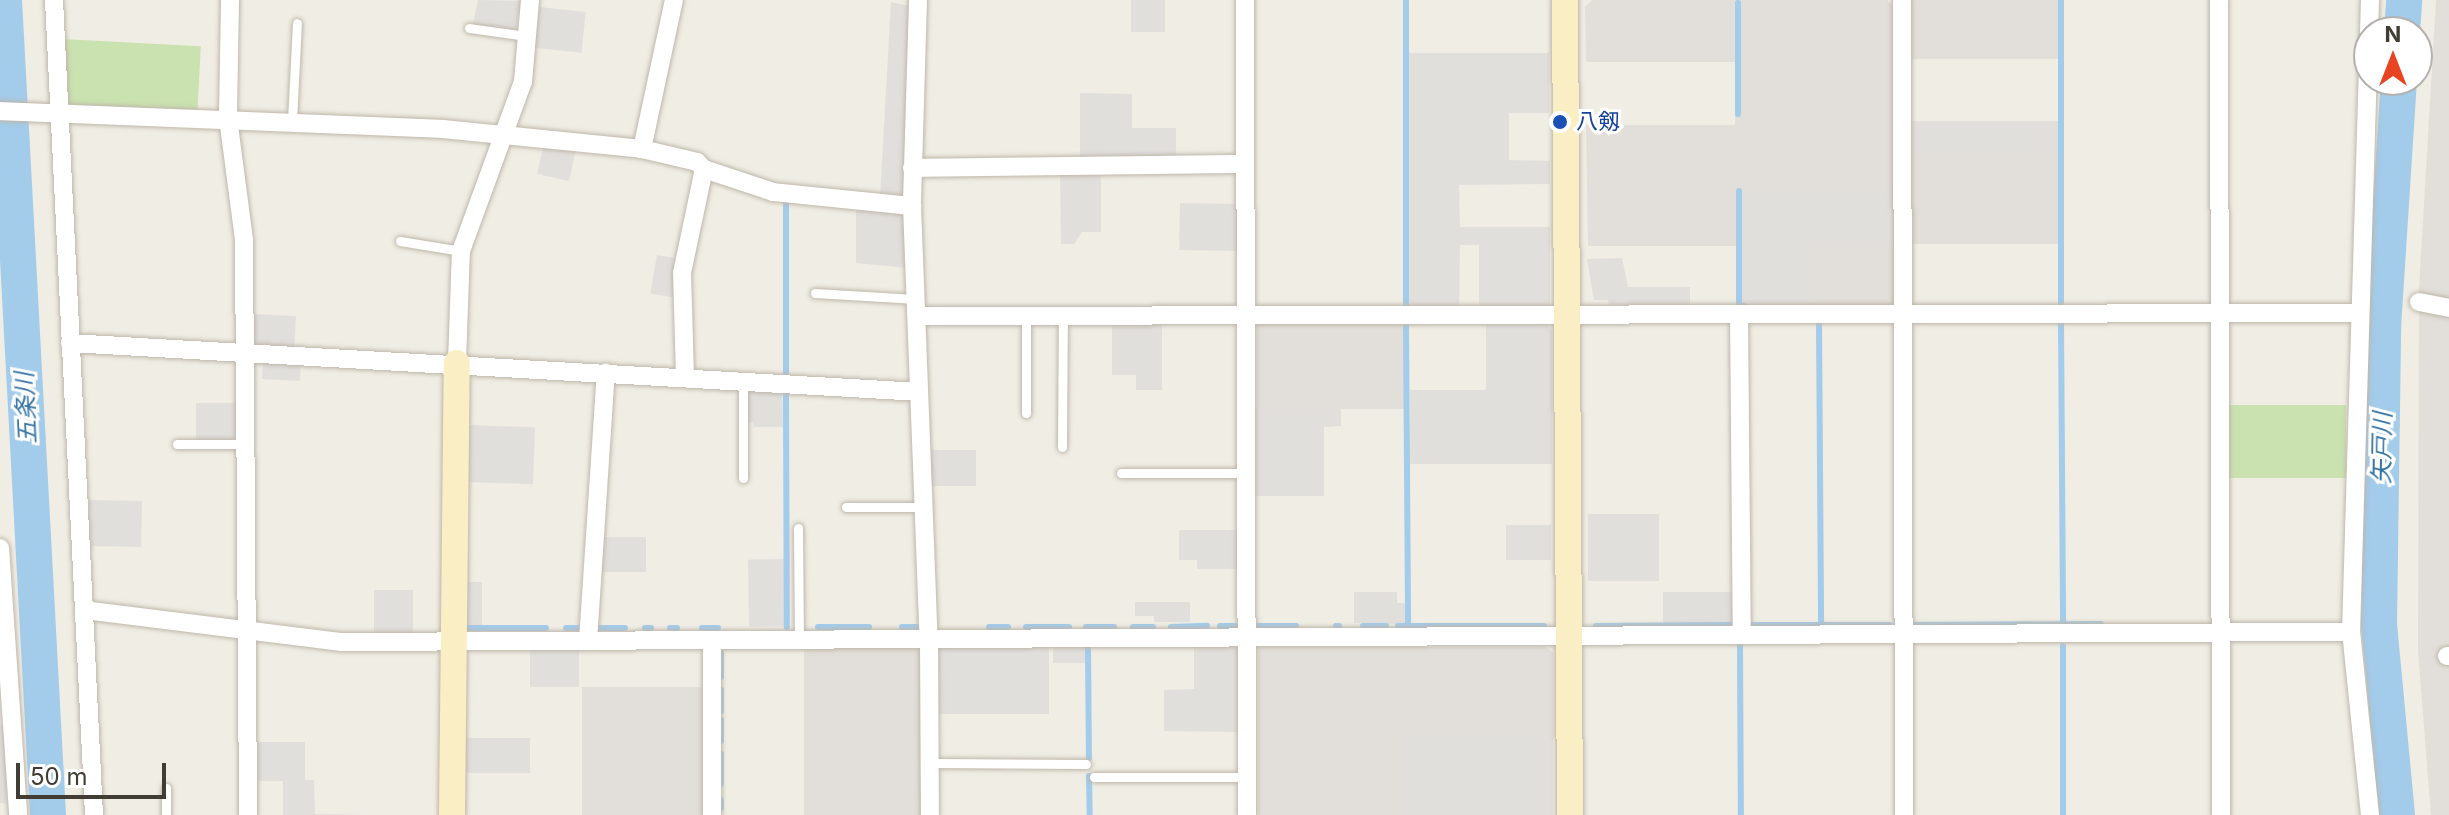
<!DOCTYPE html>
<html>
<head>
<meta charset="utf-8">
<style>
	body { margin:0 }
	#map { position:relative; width:2449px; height:815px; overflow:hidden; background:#f0ede4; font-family:Inter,"Noto Sans JP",sans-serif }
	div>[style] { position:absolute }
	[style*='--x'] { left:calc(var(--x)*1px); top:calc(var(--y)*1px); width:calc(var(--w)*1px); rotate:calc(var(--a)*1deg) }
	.industrial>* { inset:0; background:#e2ded9; transform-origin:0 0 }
	.green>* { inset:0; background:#cae2af; transform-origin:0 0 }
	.parking>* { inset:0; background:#e1dfdc; transform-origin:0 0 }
	.stream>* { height:6px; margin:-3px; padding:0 3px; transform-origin:3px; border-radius:3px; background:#a3cbea }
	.river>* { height:36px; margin:-18px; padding:0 18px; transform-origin:18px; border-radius:18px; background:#a3cbea }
	.roads { filter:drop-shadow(0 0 2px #beb7aa) drop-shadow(0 0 2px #beb7aa) }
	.lane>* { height:9px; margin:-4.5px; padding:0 4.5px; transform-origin:4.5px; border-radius:4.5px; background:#fff }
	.street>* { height:18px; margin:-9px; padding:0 9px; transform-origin:9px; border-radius:9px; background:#fff }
	.secondary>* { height:26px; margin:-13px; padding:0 13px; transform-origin:13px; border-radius:13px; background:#faeec4 }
	.dots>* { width:22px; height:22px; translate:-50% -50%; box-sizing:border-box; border:4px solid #fff; border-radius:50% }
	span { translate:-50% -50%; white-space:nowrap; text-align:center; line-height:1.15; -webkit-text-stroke:6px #fff; paint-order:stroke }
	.transit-label { font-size:22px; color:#164399 }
	.left { translate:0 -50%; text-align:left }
	.water-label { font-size:24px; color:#3674a4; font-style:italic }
	.north { position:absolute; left:2353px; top:16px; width:80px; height:80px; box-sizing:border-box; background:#fff; border:2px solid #b3b1ae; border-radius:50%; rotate:0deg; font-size:22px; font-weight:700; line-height:32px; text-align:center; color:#423d34 }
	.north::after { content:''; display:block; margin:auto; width:28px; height:36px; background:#e94422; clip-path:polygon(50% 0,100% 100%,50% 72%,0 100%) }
	.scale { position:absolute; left:16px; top:763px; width:150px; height:36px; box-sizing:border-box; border:4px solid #423d34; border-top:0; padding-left:10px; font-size:24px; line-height:28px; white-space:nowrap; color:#423d34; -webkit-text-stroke:6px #fff; paint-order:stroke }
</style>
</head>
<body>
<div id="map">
	<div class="industrial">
		<div style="clip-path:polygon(1592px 0,1887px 0,1894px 7px,1896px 303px,1892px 307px,1741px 305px,1741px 246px,1588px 246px,1586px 125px,1735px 125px,1735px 62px,1586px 62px,1585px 7px)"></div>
		<div style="left:1908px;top:0;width:151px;height:59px"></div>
		<div style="clip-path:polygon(2436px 0,2449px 0,2449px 815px,2431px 815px,2418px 651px,2419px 289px)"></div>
		<div style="left:1910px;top:153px;width:148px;height:91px"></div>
		<div style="left:1257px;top:322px;width:147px;height:87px"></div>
		<div style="clip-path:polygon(1258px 647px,1545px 647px,1553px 652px,1553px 815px,1258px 815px)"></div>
		<div style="left:804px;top:648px;width:117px;height:167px"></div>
		<div style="left:705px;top:687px;width:128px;height:123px;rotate:90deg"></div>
	</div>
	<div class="green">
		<div style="left:62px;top:39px;width:139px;height:65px;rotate:3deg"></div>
		<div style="left:2229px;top:405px;width:117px;height:73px"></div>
	</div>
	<div class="parking">
		<div style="clip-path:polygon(478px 0,521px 1px,515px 33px,473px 25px)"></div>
		<div style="left:1131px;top:0;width:34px;height:32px"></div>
		<div style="clip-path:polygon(891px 2px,910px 6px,903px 199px,880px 197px)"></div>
		<div style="left:539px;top:7px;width:47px;height:41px;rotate:6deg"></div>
		<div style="clip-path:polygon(1409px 53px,1549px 53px,1549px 113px,1509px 113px,1509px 160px,1550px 161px,1550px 184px,1459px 185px,1460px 227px,1550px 227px,1550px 303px,1546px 308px,1479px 308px,1479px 245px,1460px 245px,1459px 308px,1409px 308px)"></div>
		<div style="clip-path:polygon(1080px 93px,1132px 94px,1132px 128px,1176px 128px,1176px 161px,1080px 161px)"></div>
		<div style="left:1909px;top:121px;width:149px;height:32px"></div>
		<div style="clip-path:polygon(543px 148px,576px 149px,569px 181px,537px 174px)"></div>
		<div style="clip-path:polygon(1060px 171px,1101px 171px,1101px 232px,1082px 232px,1074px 244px,1061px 244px)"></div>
		<div style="clip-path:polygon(1741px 191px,1895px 191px,1896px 246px,1810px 246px,1809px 304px,1741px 305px)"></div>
		<div style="left:1180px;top:203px;width:58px;height:47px;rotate:1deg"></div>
		<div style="clip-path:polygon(856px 206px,902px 211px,908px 217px,908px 268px,856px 263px)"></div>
		<div style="left:657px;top:255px;width:23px;height:39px;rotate:10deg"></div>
		<div style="clip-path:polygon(1622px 258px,1628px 287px,1690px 287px,1690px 305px,1609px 305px,1608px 300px,1594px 300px,1587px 259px)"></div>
		<div style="left:252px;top:314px;width:44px;height:34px;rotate:3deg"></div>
		<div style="clip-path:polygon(1486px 322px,1545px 322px,1552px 330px,1552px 464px,1410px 464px,1410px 390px,1486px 390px)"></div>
		<div style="clip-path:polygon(1112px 323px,1162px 324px,1162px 390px,1136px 390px,1136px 375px,1112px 375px)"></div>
		<div style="left:263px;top:359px;width:38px;height:20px;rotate:3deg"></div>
		<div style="clip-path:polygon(746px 389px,782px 392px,783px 427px,754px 427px,753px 422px,746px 422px)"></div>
		<div style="clip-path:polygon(196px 403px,238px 403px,238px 434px,232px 440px,196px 440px)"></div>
		<div style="clip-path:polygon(1255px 409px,1341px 409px,1341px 426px,1324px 427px,1324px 496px,1255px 496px)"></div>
		<div style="left:470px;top:425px;width:65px;height:57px;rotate:2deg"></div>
		<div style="left:931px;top:450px;width:45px;height:36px"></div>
		<div style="left:142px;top:501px;width:46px;height:53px;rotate:91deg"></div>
		<div style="left:1659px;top:514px;width:67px;height:71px;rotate:90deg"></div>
		<div style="left:1506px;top:525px;width:45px;height:35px"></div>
		<div style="clip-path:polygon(1179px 530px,1239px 530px,1239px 569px,1197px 569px,1197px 560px,1179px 560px)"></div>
		<div style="left:601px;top:537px;width:45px;height:35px"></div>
		<div style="left:785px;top:559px;width:67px;height:37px;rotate:89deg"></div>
		<div style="left:467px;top:582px;width:15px;height:43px"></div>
		<div style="left:413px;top:590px;width:43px;height:39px;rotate:90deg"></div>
		<div style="clip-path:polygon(1354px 592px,1397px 592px,1397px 603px,1406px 603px,1406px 624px,1354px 623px)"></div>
		<div style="left:1735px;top:592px;width:31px;height:72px;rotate:90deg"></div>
		<div style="clip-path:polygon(1135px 602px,1190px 602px,1190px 622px,1154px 622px,1154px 616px,1135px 616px)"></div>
		<div style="clip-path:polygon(1194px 646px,1234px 646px,1239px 651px,1239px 732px,1164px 731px,1164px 690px,1194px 689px)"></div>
		<div style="left:939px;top:647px;width:110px;height:67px"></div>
		<div style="left:1053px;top:647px;width:32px;height:16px"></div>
		<div style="left:579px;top:648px;width:39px;height:49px;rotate:90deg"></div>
		<div style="clip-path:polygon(0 725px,8px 725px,6px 803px,0 803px)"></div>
		<div style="left:1402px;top:736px;width:146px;height:79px"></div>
		<div style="left:465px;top:738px;width:65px;height:35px"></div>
		<div style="clip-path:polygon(252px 742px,305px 742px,305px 780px,314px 780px,315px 814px,372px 815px,283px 815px,283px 781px,253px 781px)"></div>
	</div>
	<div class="stream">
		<div style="--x:1406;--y:1;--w:304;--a:90"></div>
		<div style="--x:2061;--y:1;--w:302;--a:90"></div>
		<div style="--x:1738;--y:3;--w:111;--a:90"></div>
		<div style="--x:1739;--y:191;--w:115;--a:90"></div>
		<div style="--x:1739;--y:306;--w:5;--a:0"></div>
		<div style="--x:786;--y:202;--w:177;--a:90"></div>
		<div style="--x:1819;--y:323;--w:302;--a:89.6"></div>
		<div style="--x:2061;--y:323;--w:301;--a:89.6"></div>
		<div style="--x:1406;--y:325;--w:301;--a:89.6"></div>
		<div style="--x:786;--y:395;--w:232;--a:89.8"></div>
		<div style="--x:1749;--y:625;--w:140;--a:0"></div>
		<div style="--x:1913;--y:625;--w:188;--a:-0.3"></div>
		<div style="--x:1220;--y:626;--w:15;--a:0"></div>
		<div style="--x:1257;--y:626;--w:39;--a:0"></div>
		<div style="--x:1336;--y:626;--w:3;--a:0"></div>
		<div style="--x:1363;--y:626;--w:23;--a:0"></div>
		<div style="--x:1398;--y:626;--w:146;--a:0"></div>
		<div style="--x:1596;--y:626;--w:135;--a:-0.4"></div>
		<div style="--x:818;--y:627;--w:51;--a:0"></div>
		<div style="--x:902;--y:627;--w:14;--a:0"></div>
		<div style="--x:989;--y:627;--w:19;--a:0"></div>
		<div style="--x:1026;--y:627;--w:43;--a:0"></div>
		<div style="--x:1086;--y:627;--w:28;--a:0"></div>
		<div style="--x:1133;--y:627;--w:20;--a:0"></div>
		<div style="--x:1171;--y:627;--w:36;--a:-2"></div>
		<div style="--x:468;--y:628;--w:78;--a:0"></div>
		<div style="--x:566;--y:628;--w:12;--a:0"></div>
		<div style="--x:597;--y:628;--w:28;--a:0"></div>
		<div style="--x:645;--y:628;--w:6;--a:0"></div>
		<div style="--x:670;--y:628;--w:7;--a:0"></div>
		<div style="--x:702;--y:628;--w:16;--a:0"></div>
		<div style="--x:1740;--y:646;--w:169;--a:89.7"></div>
		<div style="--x:2063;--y:646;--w:169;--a:90"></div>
		<div style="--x:1088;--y:649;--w:109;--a:89.5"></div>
		<div style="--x:721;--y:653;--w:24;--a:90"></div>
		<div style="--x:721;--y:690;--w:21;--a:90"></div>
		<div style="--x:721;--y:720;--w:21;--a:90"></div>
		<div style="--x:721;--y:754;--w:30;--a:90"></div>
		<div style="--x:1089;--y:776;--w:39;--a:89"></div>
		<div style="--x:721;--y:800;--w:8;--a:90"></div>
	</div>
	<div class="river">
		<div style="--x:4;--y:0;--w:816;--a:86.91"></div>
		<div style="--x:2402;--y:32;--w:32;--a:-86"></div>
		<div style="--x:2397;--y:815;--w:192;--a:-95.4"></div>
		<div style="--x:2379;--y:624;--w:297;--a:-89.2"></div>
		<div style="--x:2383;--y:327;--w:248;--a:-86.3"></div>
	</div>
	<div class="roads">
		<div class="lane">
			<div style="--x:469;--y:28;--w:59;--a:7.9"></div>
			<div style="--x:292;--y:121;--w:98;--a:-87.1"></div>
			<div style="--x:400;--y:241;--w:62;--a:9.3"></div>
			<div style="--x:815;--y:293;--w:101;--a:3.4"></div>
			<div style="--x:1026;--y:316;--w:97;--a:90"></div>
			<div style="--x:177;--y:444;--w:67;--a:0"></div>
			<div style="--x:1062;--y:447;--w:131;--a:-89.6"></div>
			<div style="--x:1121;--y:473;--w:125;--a:0"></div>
			<div style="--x:743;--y:478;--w:97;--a:-90"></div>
			<div style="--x:846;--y:507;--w:78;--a:0"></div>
			<div style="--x:798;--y:528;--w:112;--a:89.5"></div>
			<div style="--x:930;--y:763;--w:156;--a:0.4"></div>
			<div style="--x:1094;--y:777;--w:152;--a:0"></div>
			<div style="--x:166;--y:788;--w:27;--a:90"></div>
		</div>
		<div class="street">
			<div style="--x:54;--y:0;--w:816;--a:87.19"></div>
			<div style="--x:230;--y:0;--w:118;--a:91"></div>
			<div style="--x:228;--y:118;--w:123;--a:82.5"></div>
			<div style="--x:244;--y:240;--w:575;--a:89.6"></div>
			<div style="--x:918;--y:0;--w:206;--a:91.7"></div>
			<div style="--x:912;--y:206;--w:433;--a:87.8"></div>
			<div style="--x:929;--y:639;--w:176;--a:89.7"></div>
			<div style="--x:1245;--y:0;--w:815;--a:89.86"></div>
			<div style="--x:1902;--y:0;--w:815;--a:89.86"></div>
			<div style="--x:2219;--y:0;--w:815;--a:89.86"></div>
			<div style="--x:0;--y:111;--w:443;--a:2.3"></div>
			<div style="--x:443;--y:129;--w:200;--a:5.7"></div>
			<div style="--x:642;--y:149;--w:57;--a:13.3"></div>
			<div style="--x:697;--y:162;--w:10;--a:45"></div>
			<div style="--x:704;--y:169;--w:73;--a:18.4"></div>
			<div style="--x:773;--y:192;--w:140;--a:5.8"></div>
			<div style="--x:642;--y:149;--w:152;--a:-77.9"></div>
			<div style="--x:912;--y:168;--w:333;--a:-0.7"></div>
			<div style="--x:2419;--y:302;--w:31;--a:11"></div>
			<div style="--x:1739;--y:314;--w:320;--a:89.5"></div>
			<div style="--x:917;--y:316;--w:1440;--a:-0.12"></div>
			<div style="--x:70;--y:343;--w:850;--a:3.3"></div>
			<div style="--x:457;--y:363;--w:112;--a:-88"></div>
			<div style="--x:461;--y:251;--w:180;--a:-69.9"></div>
			<div style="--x:523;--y:82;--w:82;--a:-85.1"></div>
			<div style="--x:685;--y:378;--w:105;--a:-91.6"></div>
			<div style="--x:682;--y:273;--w:106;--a:-78.1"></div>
			<div style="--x:0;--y:548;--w:268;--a:86.1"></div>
			<div style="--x:84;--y:610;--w:259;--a:7.1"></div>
			<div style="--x:341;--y:642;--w:2010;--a:-0.29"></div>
			<div style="--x:712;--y:640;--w:175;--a:90"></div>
			<div style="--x:588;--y:641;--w:269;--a:-86.2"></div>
			<div style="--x:2447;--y:656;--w:2;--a:0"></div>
			<div style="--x:2370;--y:815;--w:184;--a:-95.9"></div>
			<div style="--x:2351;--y:632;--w:632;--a:-88.28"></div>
		</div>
		<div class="secondary">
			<div style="--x:1565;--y:0;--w:815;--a:89.65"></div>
			<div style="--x:452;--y:815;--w:452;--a:-89.4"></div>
		</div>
	</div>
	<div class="dots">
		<div style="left:1560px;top:122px;background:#1a4fb4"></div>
	</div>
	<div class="transit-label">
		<span class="left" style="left:1576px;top:122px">八剱</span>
	</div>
	<div class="water-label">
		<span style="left:26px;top:408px;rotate:-93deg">五条川</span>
		<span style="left:2382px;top:448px;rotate:-89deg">矢戸川</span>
	</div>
	<div class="north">N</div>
	<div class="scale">50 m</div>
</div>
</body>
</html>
